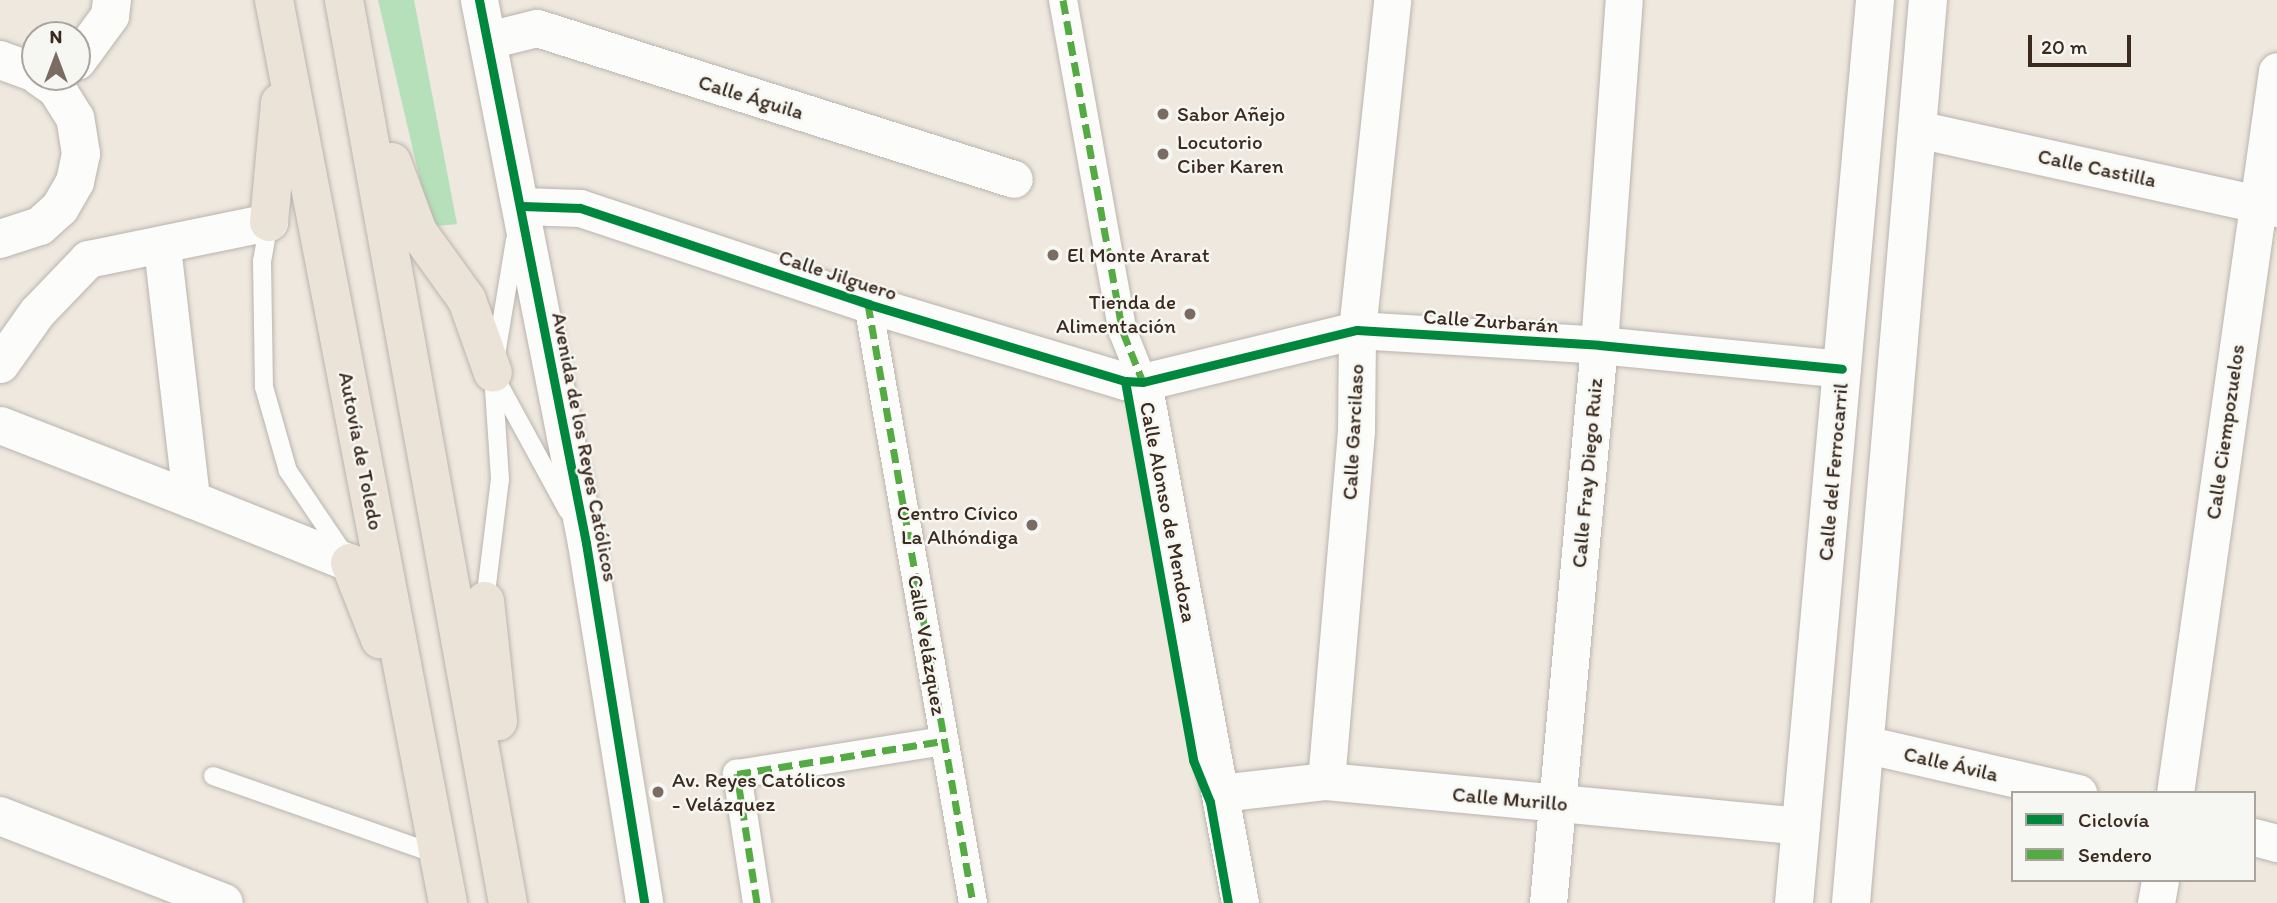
<!DOCTYPE html>
<html>
<head>
<meta charset="utf-8">
<style>
	body { margin:0 }
	#map { position:relative; width:2277px; height:903px; overflow:hidden; background:#eee8df; font-family:Itim,sans-serif }
	div>[style] { position:absolute }
	[style*='--x'] { left:calc(var(--x)*1px); top:calc(var(--y)*1px); width:calc(var(--w)*1px); rotate:calc(var(--a)*1deg) }
	.green>* { inset:0; background:#b5e0b9 }
	.roads { filter:drop-shadow(0 0 2px #bab4ae) drop-shadow(0 0 2px #bab4ae) }
	.service>* { height:18px; margin:-9px; padding:0 9px; transform-origin:9px; border-radius:9px; background:#fcfcfa }
	.pedestrian>* { height:28px; margin:-14px; padding:0 14px; transform-origin:14px; border-radius:14px; background:#fcfcfa }
	.minor>* { height:37px; margin:-18.5px; padding:0 18.5px; transform-origin:18.5px; border-radius:18.5px; background:#fcfcfa }
	.tertiary>* { height:38px; margin:-19px; padding:0 19px; transform-origin:19px; border-radius:19px; background:#fcfcfa }
	.motorway>* { height:38px; margin:-19px; padding:0 19px; transform-origin:19px; border-radius:19px; background:#ebe3d8 }
	.quiet>* { height:7px; margin-top:-3.5px; transform-origin:0; background:repeating-linear-gradient(90deg,#55ab43 0 14px,transparent 0 21px) }
	.cycleway>* { height:9px; margin:-4.5px; padding:0 4.5px; transform-origin:4.5px; border-radius:4.5px; background:#00873e }
	.dots>* { width:19px; height:19px; translate:-50% -50%; box-sizing:border-box; border:4px solid #f6f6f2; border-radius:50% }
	span { translate:-50% -50%; white-space:nowrap; text-align:center; line-height:1.15; -webkit-text-stroke:5px #f6f6f2; paint-order:stroke }
	.street-label { font-size:21px; color:#3b2a1e }
	.poi-label { font-size:21px; color:#3b2a1e }
	.left { translate:0 -50%; text-align:left }
	.right { translate:-100% -50%; text-align:right }
	.legend { position:absolute; left:2011px; top:791px; width:245px; height:91px; box-sizing:border-box; background:#f6f6f2; border:2px solid #aba49d; margin:0; padding:9px 12px; list-style:none; font-size:21px; color:#3b2a1e }
	.legend li { display:flex; align-items:center; gap:14px; height:35px }
	.legend b { width:35px; border:2px solid #aba49d }
	.north { position:absolute; left:21px; top:21px; width:70px; height:70px; box-sizing:border-box; background:#f6f6f2; border:2px solid #aba49d; border-radius:50%; rotate:0deg; font-size:19px; font-weight:700; line-height:28px; text-align:center; color:#3b2a1e }
	.north::after { content:''; display:block; margin:auto; width:24px; height:32px; background:#7a6c62; clip-path:polygon(50% 0,100% 100%,50% 72%,0 100%) }
	.scale { position:absolute; left:2028px; top:35px; width:103px; height:32px; box-sizing:border-box; border:4px solid #3b2a1e; border-top:0; padding-left:9px; font-size:21px; line-height:24px; white-space:nowrap; color:#3b2a1e; -webkit-text-stroke:5px #f6f6f2; paint-order:stroke }
</style>
</head>
<body>
<div id="map">
	<div class="green">
		<div style="clip-path:polygon(378px 0,414px 0,457px 224px,438px 226px,427px 210px)"></div>
	</div>
	<div class="roads">
		<div class="service">
			<div style="--x:269;--y:222;--w:40;--a:100"></div>
			<div style="--x:262;--y:261;--w:126;--a:89.1"></div>
			<div style="--x:264;--y:387;--w:87;--a:74.1"></div>
			<div style="--x:288;--y:471;--w:100;--a:56"></div>
			<div style="--x:496;--y:379;--w:150;--a:61.4"></div>
			<div style="--x:485;--y:601;--w:123;--a:-83"></div>
			<div style="--x:500;--y:479;--w:106;--a:-93.8"></div>
			<div style="--x:493;--y:373;--w:135;--a:-80.6"></div>
			<div style="--x:213;--y:776;--w:239;--a:19.3"></div>
		</div>
		<div class="pedestrian">
			<div style="--x:1063;--y:0;--w:337;--a:79.8"></div>
			<div style="--x:1123;--y:332;--w:54;--a:68.2"></div>
			<div style="--x:868;--y:304;--w:608;--a:80.06"></div>
			<div style="--x:757;--y:903;--w:131;--a:-98.8"></div>
			<div style="--x:737;--y:774;--w:210;--a:-9.1"></div>
		</div>
		<div class="minor">
			<div style="--x:479;--y:0;--w:553;--a:78.85"></div>
			<div style="--x:586;--y:543;--w:365;--a:80.8"></div>
			<div style="--x:488;--y:40;--w:50;--a:-13.8"></div>
			<div style="--x:537;--y:28;--w:500;--a:17.57"></div>
			<div style="--x:1917;--y:129;--w:369;--a:12.4"></div>
			<div style="--x:522;--y:206;--w:58;--a:2"></div>
			<div style="--x:580;--y:208;--w:304;--a:18.4"></div>
			<div style="--x:868;--y:304;--w:268;--a:16.7"></div>
			<div style="--x:1125;--y:381;--w:18;--a:3"></div>
			<div style="--x:1143;--y:382;--w:220;--a:-13.7"></div>
			<div style="--x:1357;--y:330;--w:242;--a:3.5"></div>
			<div style="--x:1599;--y:345;--w:244;--a:5.6"></div>
			<div style="--x:162;--y:247;--w:254;--a:83.4"></div>
			<div style="--x:191;--y:499;--w:171;--a:21.9"></div>
			<div style="--x:0;--y:364;--w:64;--a:-54.6"></div>
			<div style="--x:37;--y:312;--w:74;--a:-46.1"></div>
			<div style="--x:88;--y:259;--w:185;--a:-11.6"></div>
			<div style="--x:1143;--y:382;--w:530;--a:79.45"></div>
			<div style="--x:0;--y:425;--w:205;--a:21.2"></div>
			<div style="--x:1864;--y:744;--w:220;--a:12.9"></div>
			<div style="--x:1326;--y:781;--w:351;--a:-85.1"></div>
			<div style="--x:1356;--y:431;--w:101;--a:-89.4"></div>
			<div style="--x:1357;--y:330;--w:332;--a:-83.9"></div>
			<div style="--x:1220;--y:793;--w:107;--a:-6.5"></div>
			<div style="--x:1326;--y:781;--w:477;--a:5.4"></div>
			<div style="--x:2175;--y:793;--w:729;--a:-81.96"></div>
			<div style="--x:2254;--y:837;--w:24;--a:15"></div>
			<div style="--x:1548;--y:903;--w:560;--a:-84.78"></div>
			<div style="--x:1599;--y:345;--w:346;--a:-85.9"></div>
			<div style="--x:2156;--y:903;--w:23;--a:-80"></div>
		</div>
		<div class="tertiary">
			<div style="--x:0;--y:60;--w:37;--a:20"></div>
			<div style="--x:77;--y:61;--w:56;--a:-53.7"></div>
			<div style="--x:110;--y:16;--w:16;--a:-83"></div>
			<div style="--x:0;--y:239;--w:42;--a:-18"></div>
			<div style="--x:40;--y:226;--w:27;--a:-42"></div>
			<div style="--x:60;--y:208;--w:30;--a:-60"></div>
			<div style="--x:75;--y:182;--w:29;--a:-78"></div>
			<div style="--x:81;--y:154;--w:36;--a:-99"></div>
			<div style="--x:75;--y:118;--w:34;--a:-122"></div>
			<div style="--x:57;--y:89;--w:21;--a:-145"></div>
			<div style="--x:0;--y:816;--w:240;--a:21.2"></div>
			<div style="--x:1794;--y:903;--w:907;--a:-84.87"></div>
			<div style="--x:1851;--y:903;--w:906;--a:-85.13"></div>
		</div>
		<div class="motorway">
			<div style="--x:274;--y:0;--w:920;--a:79.09"></div>
			<div style="--x:344;--y:0;--w:918;--a:79.71"></div>
			<div style="--x:392;--y:162;--w:75;--a:69.6"></div>
			<div style="--x:418;--y:232;--w:84;--a:54.2"></div>
			<div style="--x:467;--y:300;--w:77;--a:70.4"></div>
			<div style="--x:269;--y:222;--w:120;--a:-84.7"></div>
			<div style="--x:350;--y:563;--w:82;--a:68.5"></div>
			<div style="--x:485;--y:601;--w:121;--a:83.8"></div>
		</div>
	</div>
	<div class="quiet">
		<div style="--x:1063;--y:0;--w:337;--a:79.8"></div>
		<div style="--x:1123;--y:332;--w:54;--a:68.2"></div>
		<div style="--x:868;--y:304;--w:608;--a:80.06"></div>
		<div style="--x:757;--y:903;--w:131;--a:-98.8"></div>
		<div style="--x:737;--y:774;--w:210;--a:-9.1"></div>
	</div>
	<div class="cycleway">
		<div style="--x:479;--y:0;--w:553;--a:78.85"></div>
		<div style="--x:586;--y:543;--w:365;--a:80.8"></div>
		<div style="--x:522;--y:206;--w:58;--a:2"></div>
		<div style="--x:580;--y:208;--w:304;--a:18.4"></div>
		<div style="--x:868;--y:304;--w:268;--a:16.7"></div>
		<div style="--x:1125;--y:381;--w:18;--a:3"></div>
		<div style="--x:1143;--y:382;--w:220;--a:-13.7"></div>
		<div style="--x:1357;--y:330;--w:242;--a:3.5"></div>
		<div style="--x:1599;--y:345;--w:244;--a:5.6"></div>
		<div style="--x:1125;--y:381;--w:385;--a:79.8"></div>
		<div style="--x:1193;--y:760;--w:45;--a:68"></div>
		<div style="--x:1210;--y:802;--w:103;--a:79.9"></div>
	</div>
	<div class="dots">
		<div style="left:1163px;top:114px;background:#7a6c62"></div>
		<div style="left:1163px;top:154px;background:#7a6c62"></div>
		<div style="left:1053px;top:255px;background:#7a6c62"></div>
		<div style="left:1190px;top:314px;background:#7a6c62"></div>
		<div style="left:1032px;top:525px;background:#7a6c62"></div>
		<div style="left:658px;top:792px;background:#7a6c62"></div>
	</div>
	<div class="street-label">
		<span style="left:751px;top:97px;rotate:17deg">Calle Águila</span>
		<span style="left:2097px;top:168px;rotate:12deg">Calle Castilla</span>
		<span style="left:838px;top:275px;rotate:18deg">Calle Jilguero</span>
		<span style="left:1491px;top:321px;rotate:4deg">Calle Zurbarán</span>
		<span style="left:1353px;top:432px;rotate:-87deg">Calle Garcilaso</span>
		<span style="left:2225px;top:432px;rotate:-82deg">Calle Ciempozuelos</span>
		<span style="left:585px;top:447px;rotate:79deg">Avenida de los Reyes Católicos</span>
		<span style="left:361px;top:451px;rotate:79deg">Autovía de Toledo</span>
		<span style="left:1833px;top:472px;rotate:-85deg">Calle del Ferrocarril</span>
		<span style="left:1587px;top:473px;rotate:-85deg">Calle Fray Diego Ruiz</span>
		<span style="left:1168px;top:512px;rotate:79deg">Calle Alonso de Mendoza</span>
		<span style="left:927px;top:645px;rotate:80deg">Calle Velázquez</span>
		<span style="left:1951px;top:764px;rotate:13deg">Calle Ávila</span>
		<span style="left:1510px;top:799px;rotate:5deg">Calle Murillo</span>
	</div>
	<div class="poi-label">
		<span class="left" style="left:1177px;top:114px">Sabor Añejo</span>
		<span class="left" style="left:1177px;top:154px">Locutorio<br>Ciber Karen</span>
		<span class="left" style="left:1067px;top:255px">El Monte Ararat</span>
		<span class="right" style="left:1176px;top:314px">Tienda de<br>Alimentación</span>
		<span class="right" style="left:1018px;top:525px">Centro Cívico<br>La Alhóndiga</span>
		<span class="left" style="left:672px;top:792px">Av. Reyes Católicos<br>- Velázquez</span>
	</div>
	<ul class="legend">
	<li><b style="height:9px;background:#00873e"></b>Ciclovía</li>
	<li><b style="height:9px;background:#55ab43"></b>Sendero</li>
	</ul>
	<div class="north">N</div>
	<div class="scale">20 m</div>
</div>
</body>
</html>
